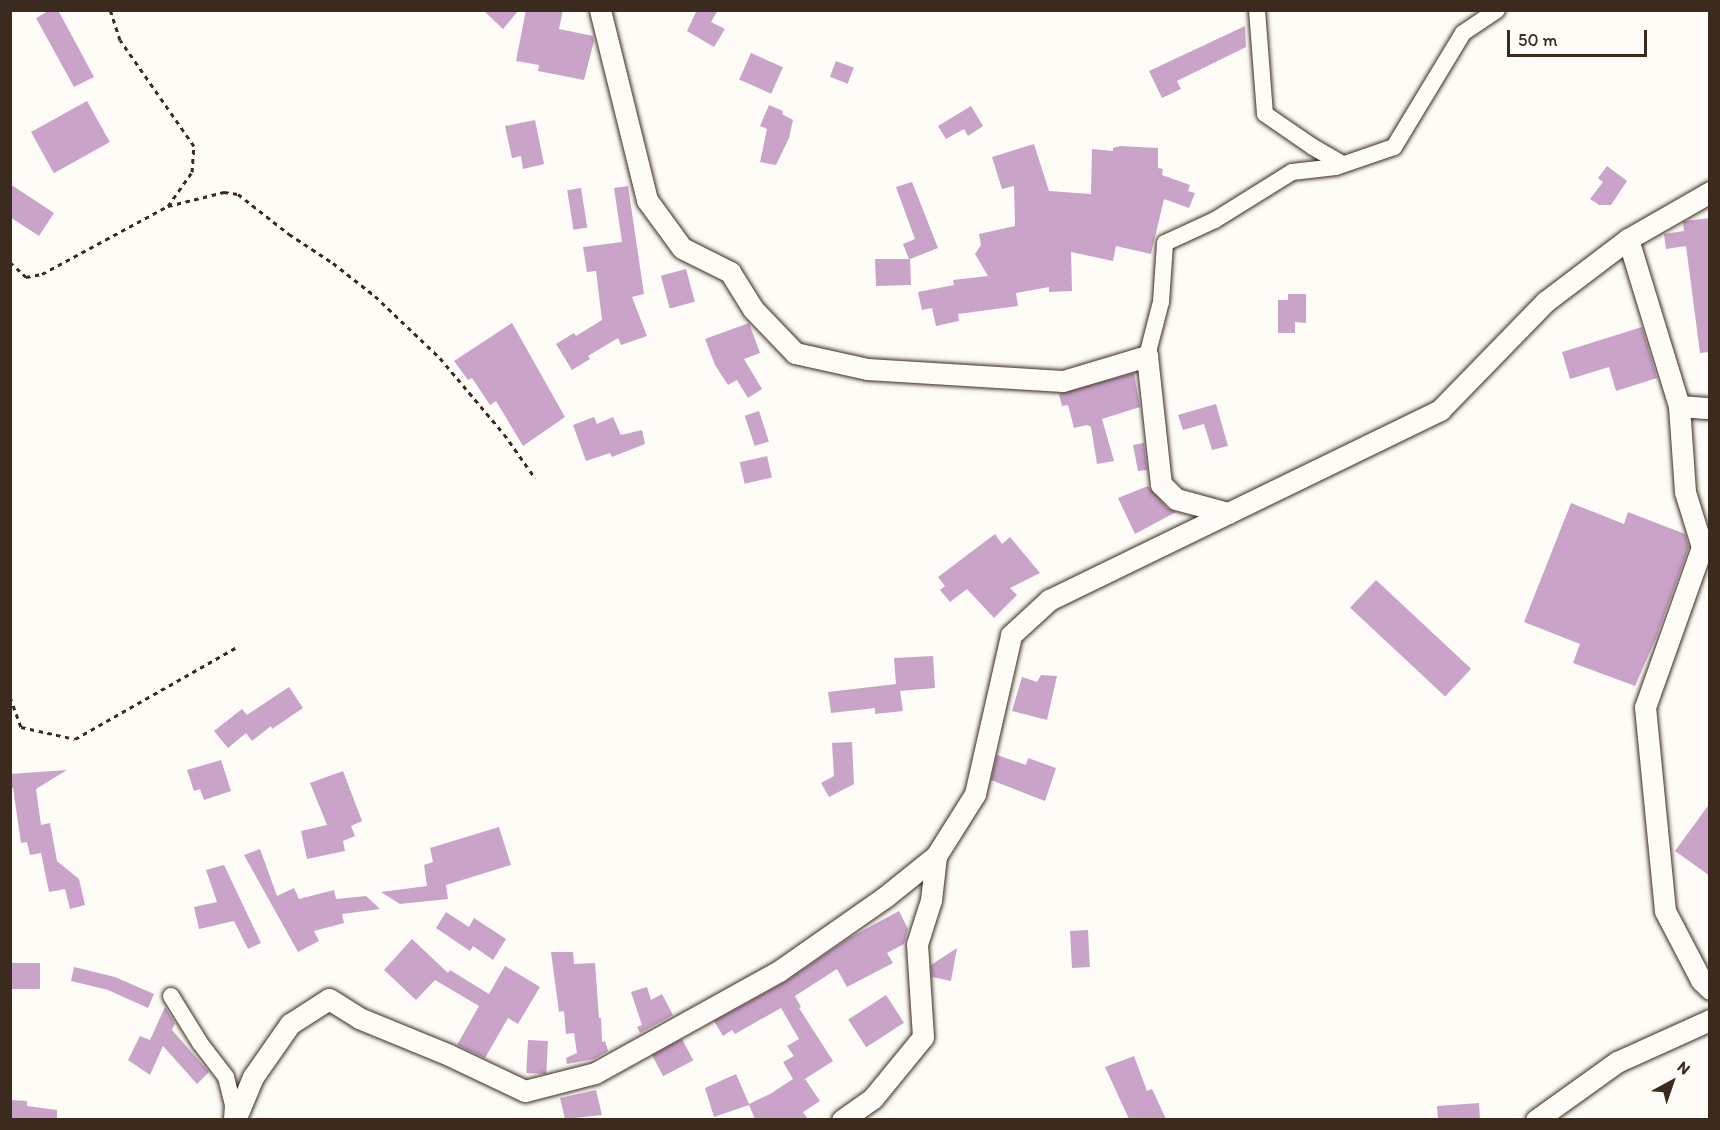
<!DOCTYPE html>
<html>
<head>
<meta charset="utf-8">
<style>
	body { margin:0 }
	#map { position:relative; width:1720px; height:1130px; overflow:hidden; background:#fdfcf7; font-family:Itim,sans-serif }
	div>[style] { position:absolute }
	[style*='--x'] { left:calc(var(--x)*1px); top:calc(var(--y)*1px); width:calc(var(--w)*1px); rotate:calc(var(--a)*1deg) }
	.building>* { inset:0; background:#caa3c9; transform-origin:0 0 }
	.path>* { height:3px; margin-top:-1.5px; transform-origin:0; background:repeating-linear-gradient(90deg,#3b2a1e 0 4.5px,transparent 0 9px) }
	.roads { filter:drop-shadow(0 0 2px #3b2a1e) drop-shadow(0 0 2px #3b2a1e) }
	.minor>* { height:16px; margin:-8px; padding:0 8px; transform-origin:8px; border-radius:8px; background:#fdfcf7 }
	.tertiary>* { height:21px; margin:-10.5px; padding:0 10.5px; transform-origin:10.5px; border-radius:10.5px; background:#fdfcf7 }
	span { translate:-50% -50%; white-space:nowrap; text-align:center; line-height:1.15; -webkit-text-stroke:4.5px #fdfcf7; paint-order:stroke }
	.frame { position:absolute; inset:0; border:12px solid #3b2a1e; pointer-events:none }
	.north { position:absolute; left:1642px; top:1052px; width:60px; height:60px; -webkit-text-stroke:4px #fdfcf7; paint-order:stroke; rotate:40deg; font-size:16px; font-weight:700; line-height:24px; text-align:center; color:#3b2a1e }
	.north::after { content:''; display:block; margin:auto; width:21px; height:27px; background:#3b2a1e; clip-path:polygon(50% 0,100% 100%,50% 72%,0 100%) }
	.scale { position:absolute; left:1507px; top:30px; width:140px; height:27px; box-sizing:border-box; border:3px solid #3b2a1e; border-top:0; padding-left:8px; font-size:18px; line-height:21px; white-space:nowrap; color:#3b2a1e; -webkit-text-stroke:4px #fdfcf7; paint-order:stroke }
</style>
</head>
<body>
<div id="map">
	<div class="building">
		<div style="clip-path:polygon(50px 10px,58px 10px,94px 77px,74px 87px,36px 18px)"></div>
		<div style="clip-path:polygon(483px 10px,519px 10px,503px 29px)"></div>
		<div style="clip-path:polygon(526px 10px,563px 10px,559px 29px,593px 36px,594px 41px,584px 80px,538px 71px,539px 65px,516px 61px)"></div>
		<div style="clip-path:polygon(697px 10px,718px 10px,711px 22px,725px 29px,714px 47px,687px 31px)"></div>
		<div style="clip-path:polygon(1245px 26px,1246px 47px,1177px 81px,1181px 89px,1162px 98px,1149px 71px)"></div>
		<div style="left:751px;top:53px;width:35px;height:29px;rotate:24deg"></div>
		<div style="left:836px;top:61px;width:19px;height:17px;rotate:21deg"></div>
		<div style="left:87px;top:101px;width:47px;height:64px;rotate:61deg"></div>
		<div style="clip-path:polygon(769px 105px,783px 111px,782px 114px,793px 120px,789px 138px,776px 165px,760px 162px,767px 129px,760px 126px)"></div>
		<div style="clip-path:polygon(971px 106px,983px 126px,968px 136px,964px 129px,946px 139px,938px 126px)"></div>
		<div style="clip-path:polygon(535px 120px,544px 164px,523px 169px,521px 156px,512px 158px,505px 126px)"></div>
		<div style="clip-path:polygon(1034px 144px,1049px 191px,1091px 194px,1092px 149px,1113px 151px,1113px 148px,1120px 146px,1158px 148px,1158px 168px,1163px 169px,1162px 175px,1190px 185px,1188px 191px,1195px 193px,1189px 208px,1164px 199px,1151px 254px,1116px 246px,1113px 261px,1071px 252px,1072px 291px,1049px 292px,1049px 287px,1016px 293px,1018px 306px,958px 314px,959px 321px,936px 326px,932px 308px,922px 310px,918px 292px,954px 285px,953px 280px,988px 276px,975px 254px,981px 245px,979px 234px,1015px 226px,1014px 186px,1002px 189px,992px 157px)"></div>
		<div style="clip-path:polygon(1607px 166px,1627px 181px,1611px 205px,1599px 205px,1590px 199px,1603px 182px,1598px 178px)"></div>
		<div style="clip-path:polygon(912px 182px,938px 248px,910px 259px,911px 285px,876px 286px,875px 259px,909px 259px,903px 244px,915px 239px,896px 187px)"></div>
		<div style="clip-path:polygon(10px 184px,54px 213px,39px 236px,10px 217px)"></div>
		<div style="clip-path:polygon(628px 186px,644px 294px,632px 297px,647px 336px,621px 345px,618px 338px,588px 356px,590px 359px,572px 370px,556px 344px,574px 333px,576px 336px,602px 320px,596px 271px,587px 272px,583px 247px,622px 242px,614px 188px)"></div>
		<div style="left:581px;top:188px;width:40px;height:14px;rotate:81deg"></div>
		<div style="clip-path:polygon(1710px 218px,1710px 352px,1700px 353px,1686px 246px,1666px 249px,1664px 234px,1684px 231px,1683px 222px,1685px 221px)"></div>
		<div style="left:686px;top:269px;width:34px;height:26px;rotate:75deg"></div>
		<div style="clip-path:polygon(1288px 294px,1306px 294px,1306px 323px,1295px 322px,1295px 333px,1278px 333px,1278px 300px,1288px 300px)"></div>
		<div style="clip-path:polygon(512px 323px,565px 417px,523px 446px,496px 401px,490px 405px,472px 378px,468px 380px,454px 361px)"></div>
		<div style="clip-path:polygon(749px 323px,760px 353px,744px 359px,762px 389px,748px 398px,737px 380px,728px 385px,715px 365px,705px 339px)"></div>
		<div style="clip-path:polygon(1642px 327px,1657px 378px,1616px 391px,1609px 367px,1570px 379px,1562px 352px)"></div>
		<div style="clip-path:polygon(1134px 373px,1140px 407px,1102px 419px,1114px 461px,1097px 464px,1091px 427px,1087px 425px,1074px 428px,1068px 405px,1062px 406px,1059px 394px)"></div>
		<div style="clip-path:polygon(1216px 404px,1228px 446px,1212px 450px,1204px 424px,1183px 430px,1178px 415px)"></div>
		<div style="left:759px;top:411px;width:32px;height:15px;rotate:72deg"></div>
		<div style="clip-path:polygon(594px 417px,597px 424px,613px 417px,621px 435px,642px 430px,645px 444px,612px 457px,610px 453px,586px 461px,573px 425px)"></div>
		<div style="clip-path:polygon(1144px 443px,1147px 470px,1138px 471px,1133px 445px)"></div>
		<div style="left:767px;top:456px;width:22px;height:28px;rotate:77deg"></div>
		<div style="clip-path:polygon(1148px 486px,1167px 508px,1176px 512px,1135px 534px,1118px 498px)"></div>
		<div style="clip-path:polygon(1571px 503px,1624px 524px,1628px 512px,1685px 534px,1689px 547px,1656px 638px,1635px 686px,1573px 663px,1580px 644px,1524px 622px)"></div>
		<div style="clip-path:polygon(995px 534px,1002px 544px,1010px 537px,1040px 573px,1010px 588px,1017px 595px,994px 618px,967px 589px,950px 602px,940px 590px,945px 586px,938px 577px)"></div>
		<div style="left:1376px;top:580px;width:130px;height:38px;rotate:43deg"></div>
		<div style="clip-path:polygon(933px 656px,935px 688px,900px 691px,903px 711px,875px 714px,875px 708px,831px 713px,828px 692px,896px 684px,894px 658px)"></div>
		<div style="clip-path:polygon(1041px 675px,1057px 676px,1047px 720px,1012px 711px,1022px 677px,1037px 682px)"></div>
		<div style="clip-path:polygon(289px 687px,303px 708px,272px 729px,271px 726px,252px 741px,246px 733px,228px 748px,214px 731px,242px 709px,247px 715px)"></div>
		<div style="clip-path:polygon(852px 742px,854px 784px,829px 797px,821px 783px,834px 776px,832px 743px)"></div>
		<div style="clip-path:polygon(997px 755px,1026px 765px,1028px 758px,1056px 768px,1045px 801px,991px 780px)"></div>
		<div style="clip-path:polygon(221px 760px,231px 791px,204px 800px,200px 789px,194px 791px,187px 770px)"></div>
		<div style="clip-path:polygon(67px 770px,36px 789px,41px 825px,50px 823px,57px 861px,79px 879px,85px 905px,70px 909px,65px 889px,49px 892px,41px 853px,30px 855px,27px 842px,21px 843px,13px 788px,10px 789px,10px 774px)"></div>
		<div style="clip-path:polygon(343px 771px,362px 821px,351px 826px,355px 836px,343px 841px,345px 851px,307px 859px,301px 831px,327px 825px,310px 783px)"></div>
		<div style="clip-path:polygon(1710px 803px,1710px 876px,1675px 851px)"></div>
		<div style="clip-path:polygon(499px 827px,511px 865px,446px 885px,448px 899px,400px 904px,381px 892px,427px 886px,424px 865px,433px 862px,430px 848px)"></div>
		<div style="clip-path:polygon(260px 849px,277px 896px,294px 888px,299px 899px,334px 890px,336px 899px,366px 896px,380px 909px,342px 914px,344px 923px,314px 931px,319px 941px,298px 952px,244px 855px)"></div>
		<div style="clip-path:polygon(224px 865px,261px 943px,248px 949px,234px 921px,199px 929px,194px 907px,217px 902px,206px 870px)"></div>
		<div style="clip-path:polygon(899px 911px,908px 929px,904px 944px,887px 953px,893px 963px,847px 987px,837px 969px,795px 996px,801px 1007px,799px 1008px,833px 1061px,805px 1079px,820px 1101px,803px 1112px,808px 1119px,755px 1119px,749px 1105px,714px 1117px,705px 1088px,736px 1074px,749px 1104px,770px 1094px,793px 1079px,783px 1062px,794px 1056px,787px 1046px,799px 1039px,781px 1008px,735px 1034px,732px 1030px,723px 1036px,714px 1021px,785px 982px,849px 938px)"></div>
		<div style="clip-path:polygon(446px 912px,469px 927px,474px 918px,506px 939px,493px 960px,473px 946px,470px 951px,436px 928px)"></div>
		<div style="left:1088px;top:930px;width:37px;height:18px;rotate:87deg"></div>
		<div style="clip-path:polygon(412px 939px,448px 973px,450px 970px,489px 994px,505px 966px,540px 987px,518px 1024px,508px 1018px,485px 1058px,457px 1045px,479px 1006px,435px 980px,416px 1000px,384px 970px)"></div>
		<div style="clip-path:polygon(957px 948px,951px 981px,932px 977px,931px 965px)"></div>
		<div style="clip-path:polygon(551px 952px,573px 952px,574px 964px,595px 963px,599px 1018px,601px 1018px,602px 1042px,605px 1041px,608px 1051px,594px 1059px,567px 1064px,566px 1058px,577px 1053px,574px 1033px,566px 1034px,564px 1011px,559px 1012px)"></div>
		<div style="left:10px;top:963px;width:30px;height:26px"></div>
		<div style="clip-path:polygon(74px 967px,115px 977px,154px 994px,148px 1008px,108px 990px,71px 981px)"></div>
		<div style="clip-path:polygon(647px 987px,651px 1000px,662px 994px,673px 1015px,640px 1033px,637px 1027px,642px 1025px,631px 992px)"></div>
		<div style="left:886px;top:995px;width:33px;height:45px;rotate:57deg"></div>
		<div style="clip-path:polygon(165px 1007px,175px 1023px,172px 1030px,209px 1072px,197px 1084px,163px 1046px,150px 1075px,128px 1060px,140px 1036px,150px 1040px)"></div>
		<div style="left:682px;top:1039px;width:24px;height:34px;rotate:62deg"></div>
		<div style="left:528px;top:1040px;width:20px;height:33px;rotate:3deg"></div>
		<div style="clip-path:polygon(1134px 1056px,1147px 1091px,1152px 1089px,1166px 1119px,1129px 1119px,1105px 1067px)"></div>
		<div style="clip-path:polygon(596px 1090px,602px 1115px,565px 1119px,560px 1098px)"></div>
		<div style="clip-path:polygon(10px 1100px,27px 1101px,27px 1106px,57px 1110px,57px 1119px,10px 1119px)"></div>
		<div style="clip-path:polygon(1479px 1103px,1480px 1119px,1438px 1119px,1437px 1106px)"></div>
	</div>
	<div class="path">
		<div style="--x:168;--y:206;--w:58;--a:-14"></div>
		<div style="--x:224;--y:192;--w:14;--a:8"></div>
		<div style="--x:238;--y:194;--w:65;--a:38.1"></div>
		<div style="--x:289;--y:234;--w:53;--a:33.4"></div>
		<div style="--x:333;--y:263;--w:53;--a:38.2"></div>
		<div style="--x:375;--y:296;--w:90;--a:43.6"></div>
		<div style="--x:440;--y:358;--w:99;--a:49.9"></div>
		<div style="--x:504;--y:434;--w:54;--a:54.8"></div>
		<div style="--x:10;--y:262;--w:22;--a:43"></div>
		<div style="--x:26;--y:277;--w:16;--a:-11"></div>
		<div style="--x:42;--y:274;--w:143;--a:-28.4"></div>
		<div style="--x:168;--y:206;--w:42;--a:-54.8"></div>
		<div style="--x:192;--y:172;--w:26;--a:-86"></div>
		<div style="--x:194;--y:146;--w:129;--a:-124.9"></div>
		<div style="--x:120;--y:40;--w:32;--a:-108"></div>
		<div style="--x:10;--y:697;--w:32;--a:70"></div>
		<div style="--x:21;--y:727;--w:55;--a:12.5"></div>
		<div style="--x:75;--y:739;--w:189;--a:-29.6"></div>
	</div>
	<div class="roads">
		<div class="minor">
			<div style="--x:1257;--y:10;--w:104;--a:85.6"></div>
			<div style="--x:1265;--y:114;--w:58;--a:34.5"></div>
			<div style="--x:1313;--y:147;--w:34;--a:30"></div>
			<div style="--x:1147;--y:356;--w:56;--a:-75.5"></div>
			<div style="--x:1161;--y:302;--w:59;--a:-86.1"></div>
			<div style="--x:1165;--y:243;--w:55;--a:-24.7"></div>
			<div style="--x:1215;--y:220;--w:91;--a:-31.9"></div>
			<div style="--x:1292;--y:172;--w:44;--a:-6.5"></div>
			<div style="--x:1336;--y:167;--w:61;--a:-19"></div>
			<div style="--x:1394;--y:147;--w:133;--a:-58.8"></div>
			<div style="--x:1463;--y:33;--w:41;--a:-34.1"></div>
			<div style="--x:171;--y:996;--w:55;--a:58.3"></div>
			<div style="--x:200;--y:1043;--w:43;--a:52.6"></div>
			<div style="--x:226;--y:1077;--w:29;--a:76"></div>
			<div style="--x:233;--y:1105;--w:15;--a:94"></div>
		</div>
		<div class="tertiary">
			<div style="--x:600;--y:10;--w:196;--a:76.1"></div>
			<div style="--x:647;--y:200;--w:59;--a:53.9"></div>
			<div style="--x:682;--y:248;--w:54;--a:26.6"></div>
			<div style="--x:730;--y:272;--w:44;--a:58.1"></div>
			<div style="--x:753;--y:309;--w:61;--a:46.3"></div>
			<div style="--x:795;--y:353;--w:74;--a:12.5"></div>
			<div style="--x:867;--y:369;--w:196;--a:3.5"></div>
			<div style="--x:1063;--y:381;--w:88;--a:-16.6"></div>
			<div style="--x:1147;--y:356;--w:129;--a:83.8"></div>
			<div style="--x:1161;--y:484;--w:21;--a:45"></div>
			<div style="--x:1176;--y:499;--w:54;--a:15.1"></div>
			<div style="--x:1628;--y:239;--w:175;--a:73"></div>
			<div style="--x:1679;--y:406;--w:31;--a:4"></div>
			<div style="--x:1679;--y:406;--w:86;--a:86"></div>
			<div style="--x:1685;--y:492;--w:58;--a:72.8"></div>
			<div style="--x:1702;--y:547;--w:170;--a:109.6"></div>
			<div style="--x:1645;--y:707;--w:205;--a:84.4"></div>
			<div style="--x:1665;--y:911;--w:78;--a:62.4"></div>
			<div style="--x:1701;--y:980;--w:13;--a:45"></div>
			<div style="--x:235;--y:1120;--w:47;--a:-67.3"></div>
			<div style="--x:253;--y:1077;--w:65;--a:-55.1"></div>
			<div style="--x:290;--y:1024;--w:46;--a:-32.7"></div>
			<div style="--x:329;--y:999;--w:36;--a:32"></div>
			<div style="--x:359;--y:1018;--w:97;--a:22.3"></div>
			<div style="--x:449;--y:1055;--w:84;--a:25.3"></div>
			<div style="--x:525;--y:1091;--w:72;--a:-14.4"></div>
			<div style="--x:595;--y:1073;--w:210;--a:-29"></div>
			<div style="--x:779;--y:971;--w:129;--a:-34.9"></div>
			<div style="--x:885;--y:897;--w:65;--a:-38.8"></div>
			<div style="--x:936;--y:856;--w:73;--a:-57.8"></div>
			<div style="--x:975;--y:794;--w:163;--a:-77.2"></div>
			<div style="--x:1011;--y:635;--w:52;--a:-42.6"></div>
			<div style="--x:1049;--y:600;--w:435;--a:-25.9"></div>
			<div style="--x:1440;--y:410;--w:151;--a:-45.8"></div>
			<div style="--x:1545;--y:302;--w:104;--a:-37.2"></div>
			<div style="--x:1628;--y:239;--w:95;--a:-29.8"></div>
			<div style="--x:842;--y:1120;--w:38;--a:-35"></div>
			<div style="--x:873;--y:1098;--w:79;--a:-50.7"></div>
			<div style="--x:923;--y:1037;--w:93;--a:-93.7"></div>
			<div style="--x:917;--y:944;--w:46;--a:-72.3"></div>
			<div style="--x:931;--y:900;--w:44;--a:-83.5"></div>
			<div style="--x:1536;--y:1120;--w:100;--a:-35.6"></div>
			<div style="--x:1617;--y:1062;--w:102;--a:-24.3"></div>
		</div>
	</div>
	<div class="frame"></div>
	<div class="north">N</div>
	<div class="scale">50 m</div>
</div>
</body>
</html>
